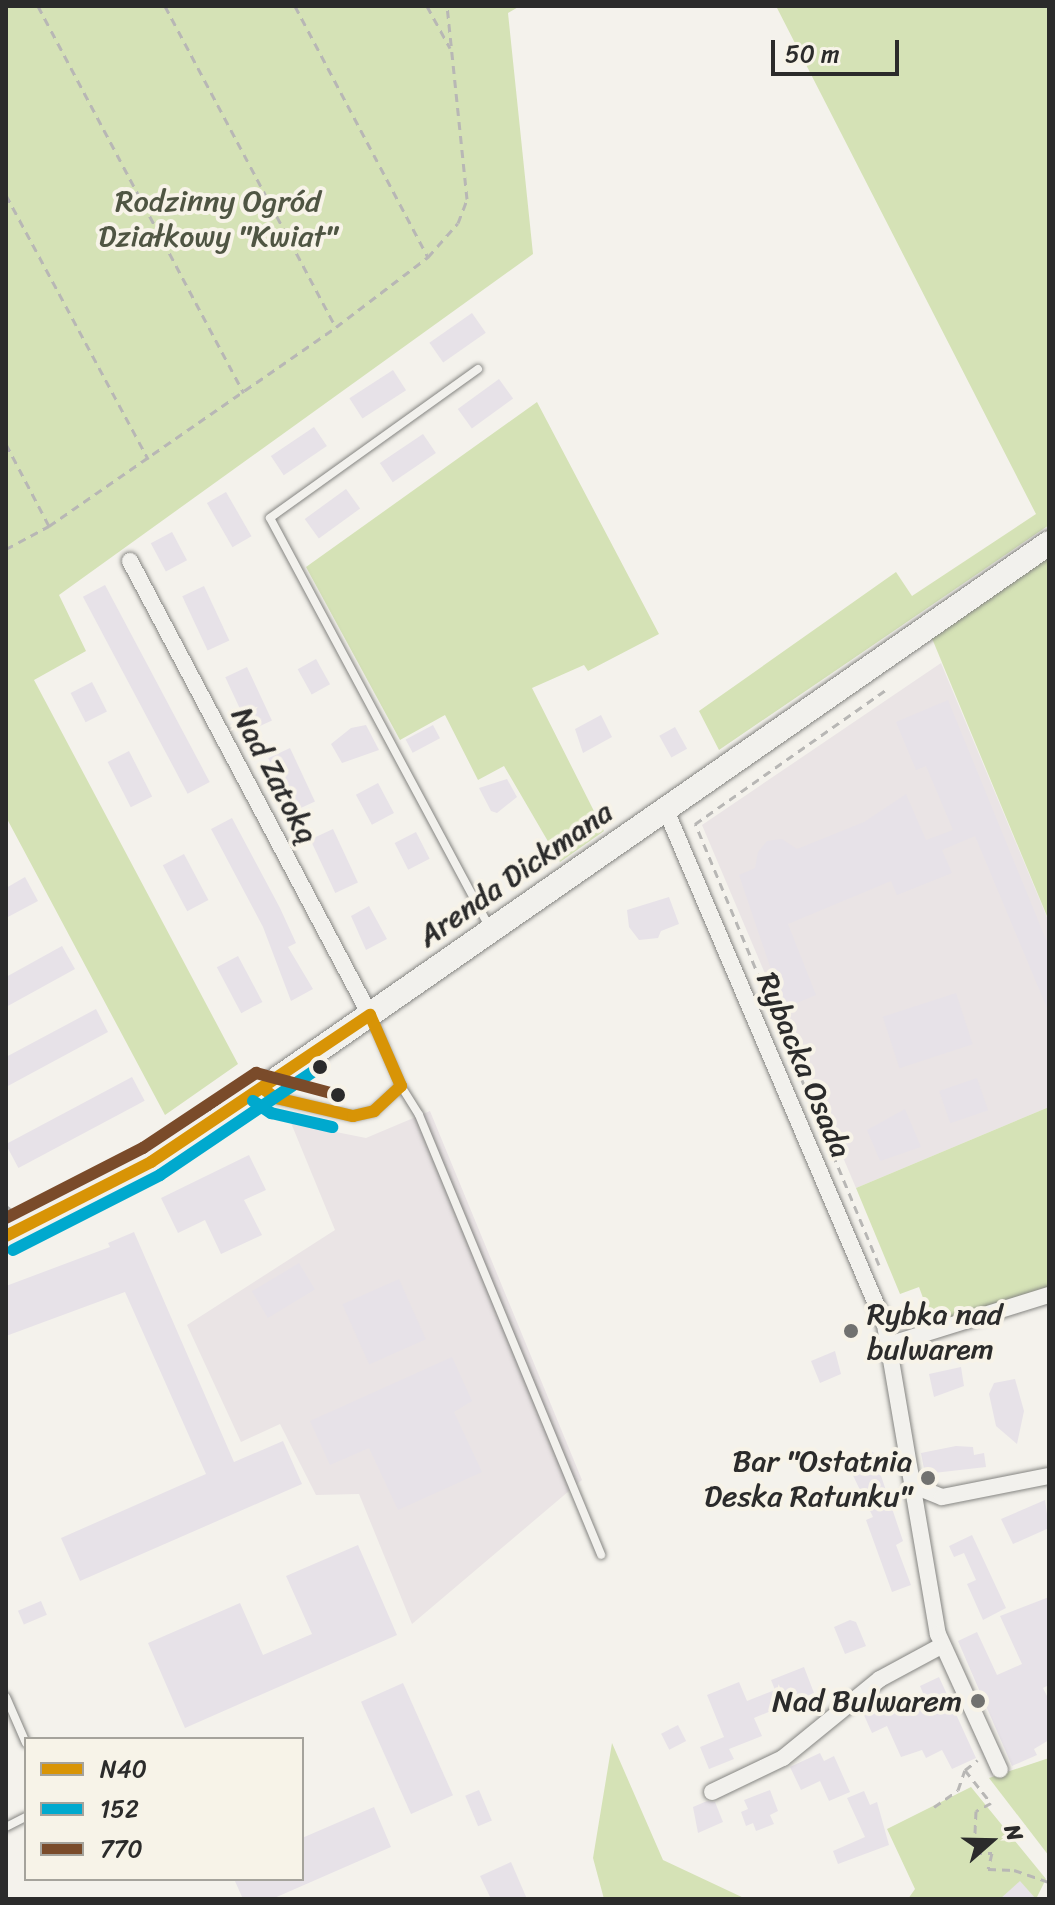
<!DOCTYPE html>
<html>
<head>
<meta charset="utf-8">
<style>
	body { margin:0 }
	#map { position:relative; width:1055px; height:1905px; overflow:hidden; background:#f4f2ec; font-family:Sriracha,sans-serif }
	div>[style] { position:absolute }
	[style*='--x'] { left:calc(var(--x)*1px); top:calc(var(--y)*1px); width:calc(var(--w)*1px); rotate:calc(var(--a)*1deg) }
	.built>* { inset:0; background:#eae4e5 }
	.green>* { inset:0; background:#d5e2b6 }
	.building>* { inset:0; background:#e7e2e8; transform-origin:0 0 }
	.path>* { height:3px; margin-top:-1.5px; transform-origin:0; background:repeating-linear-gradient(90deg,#b8b7b5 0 8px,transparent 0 14px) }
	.roads { filter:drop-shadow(0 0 2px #858582) drop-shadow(0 0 2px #858582) }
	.lane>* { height:8px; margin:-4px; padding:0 4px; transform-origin:4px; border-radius:4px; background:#f2f1ed }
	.street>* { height:16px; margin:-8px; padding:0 8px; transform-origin:8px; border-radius:8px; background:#f2f1ed }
	.secondary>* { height:24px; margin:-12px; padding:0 12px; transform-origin:12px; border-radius:12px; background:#f2f1ed }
	.bus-1>* { height:12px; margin:-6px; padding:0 6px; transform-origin:6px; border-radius:6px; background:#d89406 }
	.bus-2>* { height:12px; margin:-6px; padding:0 6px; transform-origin:6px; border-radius:6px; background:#00a9ce }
	.bus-3>* { height:12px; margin:-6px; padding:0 6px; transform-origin:6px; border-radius:6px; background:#7a4b2a }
	.dots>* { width:22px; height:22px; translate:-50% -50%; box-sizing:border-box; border:4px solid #f7f3e8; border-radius:50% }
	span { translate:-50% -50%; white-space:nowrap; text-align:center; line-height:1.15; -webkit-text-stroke:8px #f7f3e8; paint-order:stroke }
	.park-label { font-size:30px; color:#4f5543 }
	.street-label { font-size:30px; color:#2b2b2b }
	.poi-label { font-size:30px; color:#2b2b2b }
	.left { translate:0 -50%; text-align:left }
	.right { translate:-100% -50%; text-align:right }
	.frame { position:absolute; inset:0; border:8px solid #2b2b2b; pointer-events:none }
	.legend { position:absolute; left:24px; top:1737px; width:280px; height:144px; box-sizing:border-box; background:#f7f3e8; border:2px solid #a5a39c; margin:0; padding:10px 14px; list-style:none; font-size:24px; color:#2b2b2b }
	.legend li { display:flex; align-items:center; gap:16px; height:40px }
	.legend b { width:40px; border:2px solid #a5a39c }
	.north { position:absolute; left:951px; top:1801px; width:80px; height:80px; -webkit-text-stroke:6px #f7f3e8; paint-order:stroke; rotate:70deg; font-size:22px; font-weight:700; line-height:32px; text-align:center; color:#2b2b2b }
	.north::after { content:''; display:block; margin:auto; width:28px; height:36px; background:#2b2b2b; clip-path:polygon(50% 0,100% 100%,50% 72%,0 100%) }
	.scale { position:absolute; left:771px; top:40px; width:128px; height:36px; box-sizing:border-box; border:4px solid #2b2b2b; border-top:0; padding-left:10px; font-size:24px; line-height:28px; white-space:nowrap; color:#2b2b2b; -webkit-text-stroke:6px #f7f3e8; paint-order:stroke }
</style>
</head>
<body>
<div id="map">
	<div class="built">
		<div style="clip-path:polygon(941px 663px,1049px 922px,1049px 1107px,856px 1188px,702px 825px)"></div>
		<div style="clip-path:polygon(430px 1111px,582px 1480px,412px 1624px,359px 1494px,316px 1495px,280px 1424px,241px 1442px,187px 1325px,335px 1230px,291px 1123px,366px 1138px)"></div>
	</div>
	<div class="green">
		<div style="clip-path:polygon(6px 6px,520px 6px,508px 13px,533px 254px,59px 595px,86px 651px,34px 680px,238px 1064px,165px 1115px,6px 817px)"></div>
		<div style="clip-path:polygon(776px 6px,1049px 6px,1049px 525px,719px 750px,699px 711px,896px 572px,912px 596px,1036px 514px)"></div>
		<div style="clip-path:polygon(537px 402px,659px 634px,588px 671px,584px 665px,532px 688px,604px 831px,560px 862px,504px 766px,478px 780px,445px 715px,400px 740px,306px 567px)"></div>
		<div style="clip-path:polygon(1049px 557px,1049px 921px,931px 636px)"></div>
		<div style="clip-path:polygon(1049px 1107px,1049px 1289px,933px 1325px,919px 1287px,900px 1294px,856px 1188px)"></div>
		<div style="clip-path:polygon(612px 1743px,663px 1860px,746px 1899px,604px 1899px,593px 1858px)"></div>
		<div style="clip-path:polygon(1049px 1758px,1049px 1856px,989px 1778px)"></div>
		<div style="clip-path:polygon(971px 1787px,1046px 1879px,1036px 1899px,908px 1899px,915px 1889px,887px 1829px)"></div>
	</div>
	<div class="building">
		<div style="left:472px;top:313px;width:24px;height:52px;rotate:55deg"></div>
		<div style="left:393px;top:370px;width:24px;height:52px;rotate:57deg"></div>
		<div style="left:499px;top:379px;width:24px;height:51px;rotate:54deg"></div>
		<div style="left:314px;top:427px;width:23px;height:52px;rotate:56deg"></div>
		<div style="left:423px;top:434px;width:23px;height:52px;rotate:56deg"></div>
		<div style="left:346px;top:489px;width:24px;height:51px;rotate:54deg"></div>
		<div style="left:226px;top:492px;width:51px;height:22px;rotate:60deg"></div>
		<div style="left:172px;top:532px;width:32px;height:24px;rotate:62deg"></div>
		<div style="left:105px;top:585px;width:223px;height:25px;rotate:62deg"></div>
		<div style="left:204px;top:586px;width:60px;height:24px;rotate:65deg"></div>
		<div style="left:316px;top:659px;width:29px;height:21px;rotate:61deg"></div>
		<div style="left:247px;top:667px;width:59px;height:24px;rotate:65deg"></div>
		<div style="left:92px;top:682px;width:33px;height:24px;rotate:63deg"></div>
		<div style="clip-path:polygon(948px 700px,1049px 947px,1049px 1013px,975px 836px,942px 850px,952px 873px,897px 895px,891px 881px,788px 924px,816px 995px,784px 1008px,739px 875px,755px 868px,758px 852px,767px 841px,782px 839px,797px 849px,864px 822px,906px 794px,926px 840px,953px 830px,926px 766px,916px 770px,896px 722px)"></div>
		<div style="clip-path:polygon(601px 715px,612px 737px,583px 753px,575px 729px)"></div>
		<div style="clip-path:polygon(366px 725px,379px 750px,342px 763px,331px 744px,351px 728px)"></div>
		<div style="left:433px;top:725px;width:15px;height:31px;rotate:62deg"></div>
		<div style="left:675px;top:727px;width:25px;height:18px;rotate:61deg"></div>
		<div style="left:290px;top:748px;width:59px;height:24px;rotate:65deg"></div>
		<div style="left:129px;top:751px;width:51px;height:24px;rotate:63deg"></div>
		<div style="clip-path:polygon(507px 779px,517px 797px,497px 813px,491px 811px,479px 788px)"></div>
		<div style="left:378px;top:783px;width:34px;height:25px;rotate:62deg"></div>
		<div style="clip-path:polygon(232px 818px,280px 908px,296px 943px,288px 947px,313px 989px,291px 1001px,263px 927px,211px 829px)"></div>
		<div style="left:333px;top:829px;width:59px;height:25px;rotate:65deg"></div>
		<div style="left:416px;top:832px;width:30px;height:24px;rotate:63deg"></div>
		<div style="left:184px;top:854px;width:52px;height:24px;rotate:62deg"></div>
		<div style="clip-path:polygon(25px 877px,38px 901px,6px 918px,6px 888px)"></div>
		<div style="clip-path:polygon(669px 897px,679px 924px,661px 931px,658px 938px,639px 940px,629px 927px,627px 910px)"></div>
		<div style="clip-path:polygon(369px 906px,387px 939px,366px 950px,351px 916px)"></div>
		<div style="clip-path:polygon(62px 946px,75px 969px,6px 1007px,6px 977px)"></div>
		<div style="left:238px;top:956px;width:52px;height:24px;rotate:62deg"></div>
		<div style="left:956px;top:993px;width:54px;height:77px;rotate:72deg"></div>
		<div style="clip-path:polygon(96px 1009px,108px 1032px,6px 1087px,6px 1057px)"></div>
		<div style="left:132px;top:1077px;width:27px;height:143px;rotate:62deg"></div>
		<div style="left:977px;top:1078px;width:34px;height:40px;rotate:71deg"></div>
		<div style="clip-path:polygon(905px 1109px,921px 1147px,880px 1161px,867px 1130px)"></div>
		<div style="clip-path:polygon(249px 1155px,266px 1190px,244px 1200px,262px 1235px,221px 1254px,205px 1220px,178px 1233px,161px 1198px)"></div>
		<div style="clip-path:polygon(134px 1232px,234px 1462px,283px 1441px,302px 1484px,80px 1581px,61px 1538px,206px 1474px,125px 1292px,6px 1336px,6px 1286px,110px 1247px,108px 1243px)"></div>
		<div style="left:299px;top:1263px;width:31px;height:55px;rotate:59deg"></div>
		<div style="left:399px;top:1279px;width:66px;height:62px;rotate:66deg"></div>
		<div style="clip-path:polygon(835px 1351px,841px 1374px,820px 1383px,811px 1361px)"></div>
		<div style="clip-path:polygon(452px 1357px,472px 1401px,454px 1412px,482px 1472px,398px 1510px,369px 1448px,330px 1465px,310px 1421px)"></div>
		<div style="clip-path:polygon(961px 1367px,964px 1386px,934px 1397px,929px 1374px)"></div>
		<div style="clip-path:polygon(1015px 1379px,1024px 1411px,1017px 1444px,996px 1426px,989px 1394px,994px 1383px)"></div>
		<div style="clip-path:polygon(956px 1446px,973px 1447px,974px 1455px,984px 1453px,986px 1467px,925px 1474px,921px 1453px)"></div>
		<div style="clip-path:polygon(873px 1452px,903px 1541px,896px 1545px,911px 1585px,892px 1592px,866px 1520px,873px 1517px,847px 1463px)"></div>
		<div style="clip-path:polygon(1045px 1500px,1049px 1528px,1013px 1544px,1001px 1519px)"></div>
		<div style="clip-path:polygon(972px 1535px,1006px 1608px,983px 1620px,967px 1584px,976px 1580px,964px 1553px,954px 1557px,949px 1546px)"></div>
		<div style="clip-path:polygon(358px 1545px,397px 1635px,185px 1728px,148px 1643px,240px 1603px,263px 1655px,312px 1634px,286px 1576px)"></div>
		<div style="clip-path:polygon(1049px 1597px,1049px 1685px,1043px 1688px,1049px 1700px,1049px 1740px,1034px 1749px,1037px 1755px,1012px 1766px,958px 1641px,977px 1632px,997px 1675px,1022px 1664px,1000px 1616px)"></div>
		<div style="left:41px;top:1601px;width:15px;height:25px;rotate:67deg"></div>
		<div style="clip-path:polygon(850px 1620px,856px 1622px,866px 1646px,845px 1654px,834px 1627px)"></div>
		<div style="clip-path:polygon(804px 1667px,814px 1693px,754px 1718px,762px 1736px,729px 1749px,734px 1759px,709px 1769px,700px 1747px,724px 1737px,707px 1695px,739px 1682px,747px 1701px,775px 1690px,771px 1680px)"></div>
		<div style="clip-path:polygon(939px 1677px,976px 1758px,952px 1769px,942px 1750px,926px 1758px,922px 1750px,901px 1757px,887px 1726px,872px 1733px,863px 1713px,923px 1693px,920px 1686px)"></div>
		<div style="left:403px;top:1683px;width:123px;height:46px;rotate:66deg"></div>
		<div style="left:678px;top:1725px;width:18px;height:19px;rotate:63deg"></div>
		<div style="clip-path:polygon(820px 1753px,824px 1761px,834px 1756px,850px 1792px,829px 1801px,820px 1781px,801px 1790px,790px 1767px)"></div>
		<div style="left:479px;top:1790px;width:33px;height:15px;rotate:67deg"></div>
		<div style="clip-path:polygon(770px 1790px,778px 1811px,770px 1815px,774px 1824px,756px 1831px,753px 1823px,746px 1826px,741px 1812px,748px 1809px,744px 1800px)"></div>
		<div style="clip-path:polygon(864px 1791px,870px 1805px,877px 1802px,889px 1845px,838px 1864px,833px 1851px,865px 1837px,847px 1798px)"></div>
		<div style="clip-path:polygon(707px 1801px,715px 1802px,723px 1822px,698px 1833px,693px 1807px)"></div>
		<div style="clip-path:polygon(374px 1807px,391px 1847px,272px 1899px,243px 1899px,234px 1879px,302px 1879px,302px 1838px)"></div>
		<div style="clip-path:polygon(511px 1862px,527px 1899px,491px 1899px,480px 1876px)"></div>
		<div style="clip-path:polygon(1020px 1881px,1036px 1899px,1000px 1899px)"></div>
	</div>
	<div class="path">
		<div style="--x:38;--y:6;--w:438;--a:62"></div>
		<div style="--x:165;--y:6;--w:364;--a:62"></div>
		<div style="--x:295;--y:6;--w:284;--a:62.1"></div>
		<div style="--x:427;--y:6;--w:48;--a:61.3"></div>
		<div style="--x:6;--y:195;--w:300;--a:61.7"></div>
		<div style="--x:6;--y:444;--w:93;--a:62.3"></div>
		<div style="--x:6;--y:549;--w:49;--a:-28.1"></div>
		<div style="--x:49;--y:526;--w:349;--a:-34.7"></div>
		<div style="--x:336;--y:327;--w:116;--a:-37.3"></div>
		<div style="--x:428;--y:257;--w:45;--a:-48.6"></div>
		<div style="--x:458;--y:223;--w:26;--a:-69"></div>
		<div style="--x:467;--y:199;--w:194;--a:-95.9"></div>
		<div style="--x:6;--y:1206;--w:9;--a:36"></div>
		<div style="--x:879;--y:1265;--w:478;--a:-112.6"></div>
		<div style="--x:695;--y:824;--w:233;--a:-35.1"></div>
		<div style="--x:965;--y:1770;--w:42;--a:51.8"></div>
		<div style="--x:991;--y:1803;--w:17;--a:152"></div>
		<div style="--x:976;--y:1811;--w:42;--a:92.7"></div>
		<div style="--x:974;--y:1853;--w:18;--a:0"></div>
		<div style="--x:992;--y:1853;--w:16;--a:104"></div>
		<div style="--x:988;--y:1869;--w:26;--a:2"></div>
		<div style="--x:1014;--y:1870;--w:37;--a:19"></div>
		<div style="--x:934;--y:1807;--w:29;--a:-35"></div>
		<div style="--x:958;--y:1790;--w:21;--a:-71"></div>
		<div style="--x:965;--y:1770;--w:16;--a:-38"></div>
	</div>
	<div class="roads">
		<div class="lane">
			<div style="--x:478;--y:369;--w:256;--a:144.4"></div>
			<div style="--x:270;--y:518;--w:466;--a:61.8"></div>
			<div style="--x:401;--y:1086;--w:34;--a:58"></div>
			<div style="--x:419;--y:1115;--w:476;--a:67.5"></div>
			<div style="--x:266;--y:1091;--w:12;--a:35"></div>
			<div style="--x:276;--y:1098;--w:79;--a:13.2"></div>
			<div style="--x:353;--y:1116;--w:22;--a:-13"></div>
			<div style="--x:374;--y:1111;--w:37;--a:-43"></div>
			<div style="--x:401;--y:1086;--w:76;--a:-113.2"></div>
			<div style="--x:6;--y:1697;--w:50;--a:66.5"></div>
			<div style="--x:6;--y:1827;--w:22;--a:-27"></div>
		</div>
		<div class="street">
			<div style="--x:130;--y:561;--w:514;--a:62.14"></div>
			<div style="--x:665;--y:808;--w:562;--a:66.95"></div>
			<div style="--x:885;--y:1325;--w:314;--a:80.3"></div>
			<div style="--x:938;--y:1634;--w:149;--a:65.5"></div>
			<div style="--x:888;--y:1345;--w:169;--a:-17.3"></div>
			<div style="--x:912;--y:1485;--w:32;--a:22"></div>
			<div style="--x:942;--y:1497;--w:109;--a:-11.1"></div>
			<div style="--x:712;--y:1792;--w:79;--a:-25.6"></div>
			<div style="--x:783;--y:1758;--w:125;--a:-39.2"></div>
			<div style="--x:880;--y:1679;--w:69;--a:-28.4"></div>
		</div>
		<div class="secondary">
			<div style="--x:6;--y:1236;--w:163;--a:-27"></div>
			<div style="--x:151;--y:1162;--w:75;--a:-32"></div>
			<div style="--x:215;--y:1122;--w:1015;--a:-34.77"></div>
		</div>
	</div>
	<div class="bus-1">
		<div style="--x:262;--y:1088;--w:17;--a:36"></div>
		<div style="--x:276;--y:1098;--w:79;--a:13.2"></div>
		<div style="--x:353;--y:1116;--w:22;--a:-13"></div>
		<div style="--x:374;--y:1111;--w:37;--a:-43"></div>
		<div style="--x:401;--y:1086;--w:77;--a:-113.6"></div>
		<div style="--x:6;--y:1236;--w:163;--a:-27"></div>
		<div style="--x:151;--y:1162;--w:264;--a:-33.9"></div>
	</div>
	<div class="bus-2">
		<div style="--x:253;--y:1101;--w:22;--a:34"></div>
		<div style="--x:271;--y:1113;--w:63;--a:12.9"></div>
		<div style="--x:13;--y:1250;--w:165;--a:-27"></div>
		<div style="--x:160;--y:1175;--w:193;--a:-34"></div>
	</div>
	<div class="bus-3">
		<div style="--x:6;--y:1218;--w:154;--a:-27.1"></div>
		<div style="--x:143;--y:1148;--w:136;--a:-33.6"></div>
		<div style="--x:256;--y:1073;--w:85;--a:15"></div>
	</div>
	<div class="dots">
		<div style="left:320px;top:1067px;background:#2b2b2b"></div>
		<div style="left:338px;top:1095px;background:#2b2b2b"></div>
		<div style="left:851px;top:1331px;background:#71716f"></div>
		<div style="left:928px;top:1478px;background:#71716f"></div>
		<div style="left:978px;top:1701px;background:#71716f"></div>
	</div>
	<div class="park-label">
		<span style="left:218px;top:218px">Rodzinny Ogród<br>Działkowy "Kwiat"</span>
	</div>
	<div class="street-label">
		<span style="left:275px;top:775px;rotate:62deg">Nad Zatoką</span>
		<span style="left:515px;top:874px;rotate:-35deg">Arenda Dickmana</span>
		<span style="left:804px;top:1065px;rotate:67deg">Rybacka Osada</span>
	</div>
	<div class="poi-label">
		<span class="left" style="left:867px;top:1331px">Rybka nad<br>bulwarem</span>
		<span class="right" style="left:912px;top:1478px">Bar "Ostatnia<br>Deska Ratunku"</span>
		<span class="right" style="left:962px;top:1701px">Nad Bulwarem</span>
	</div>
	<div class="frame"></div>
	<ul class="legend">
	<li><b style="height:10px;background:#d89406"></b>N40</li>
	<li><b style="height:10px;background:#00a9ce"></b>152</li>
	<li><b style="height:10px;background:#7a4b2a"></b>770</li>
	</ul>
	<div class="north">N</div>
	<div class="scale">50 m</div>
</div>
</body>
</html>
